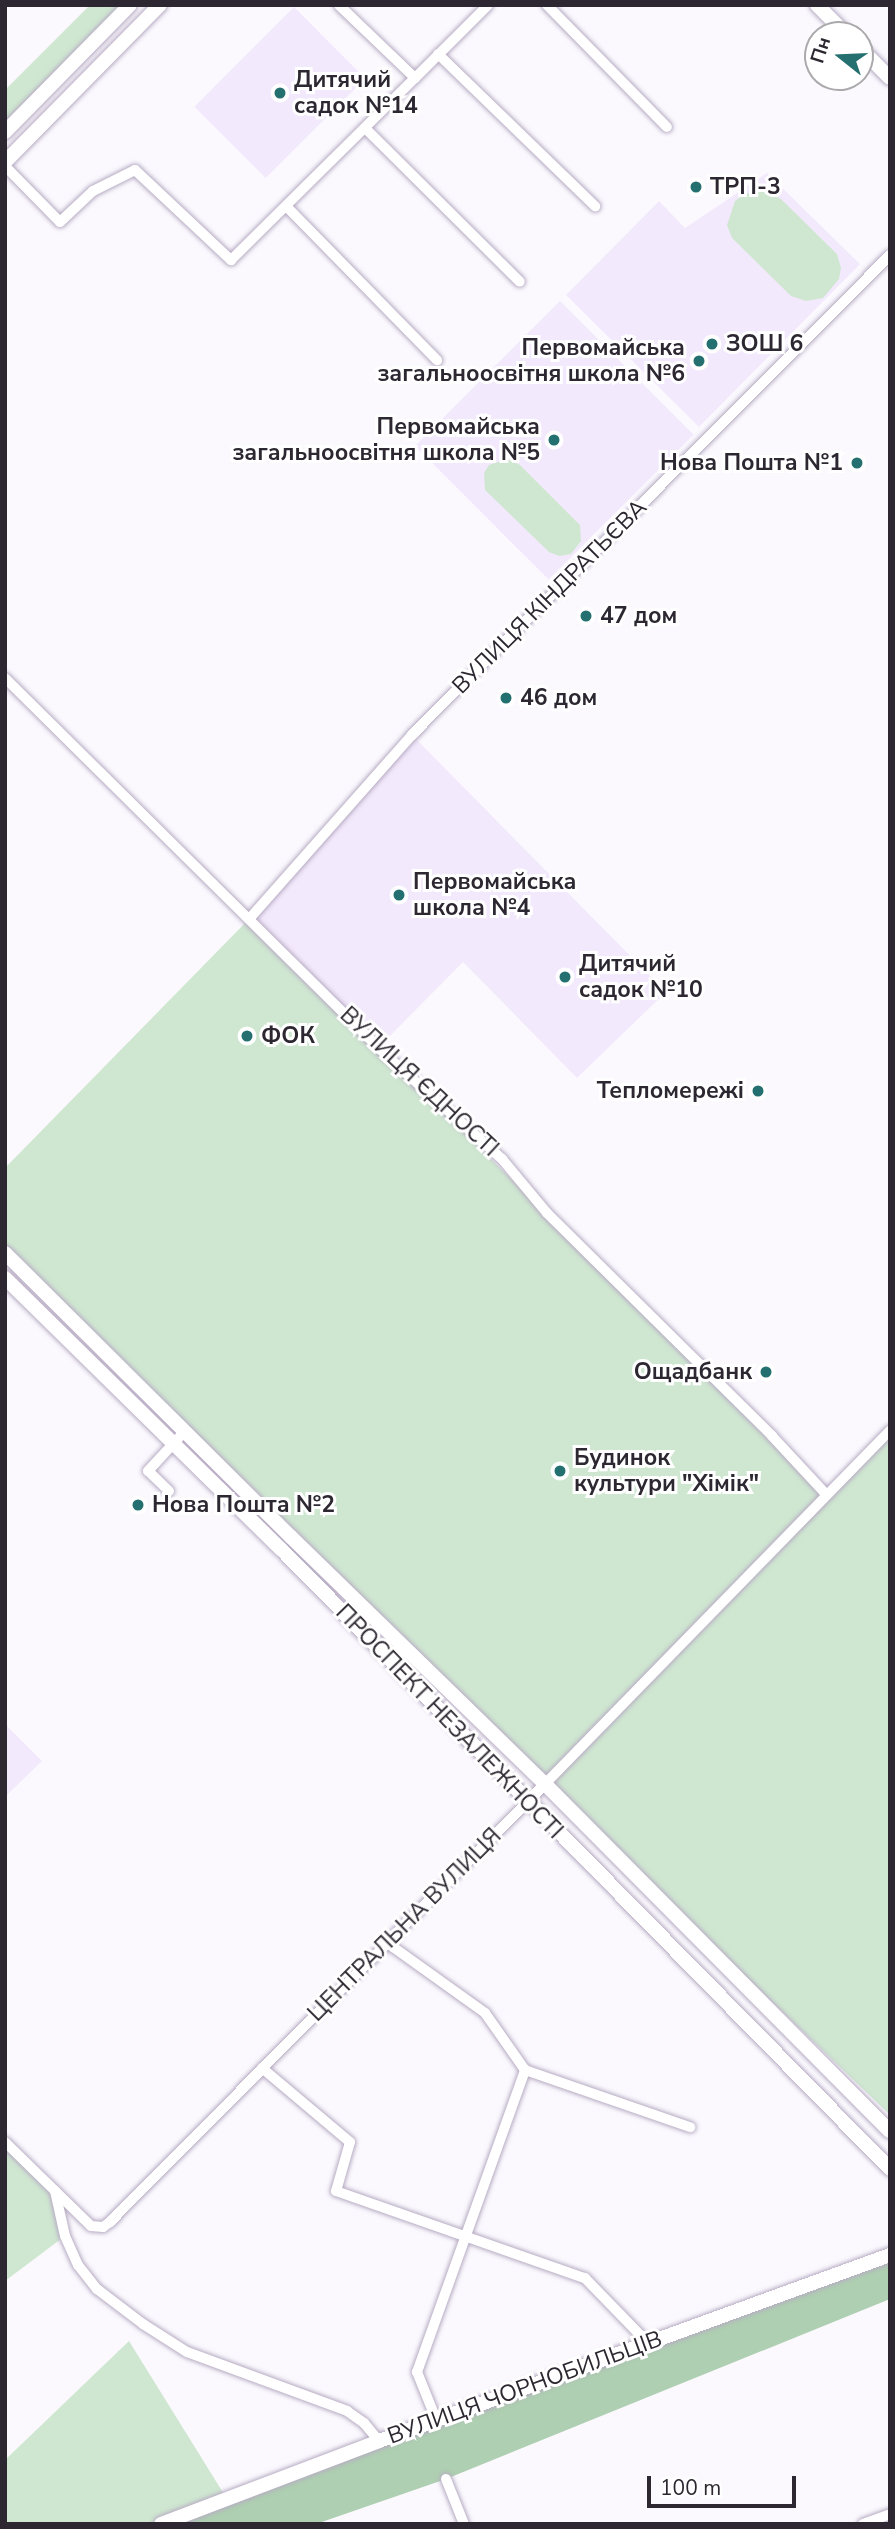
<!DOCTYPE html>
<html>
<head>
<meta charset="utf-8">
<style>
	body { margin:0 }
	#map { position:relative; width:895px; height:2529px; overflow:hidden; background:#fbf9fe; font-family:"Nunito Sans",sans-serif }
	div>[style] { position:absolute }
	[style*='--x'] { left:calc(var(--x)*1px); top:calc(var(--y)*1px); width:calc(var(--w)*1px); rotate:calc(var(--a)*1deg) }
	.built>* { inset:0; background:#f3e9fc; transform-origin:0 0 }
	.green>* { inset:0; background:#cfe7d1 }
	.forest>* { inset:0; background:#aecfb1 }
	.roads { filter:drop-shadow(0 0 2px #b7abc3) drop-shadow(0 0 2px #b7abc3) }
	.minor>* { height:10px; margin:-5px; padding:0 5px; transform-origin:5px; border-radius:5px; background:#fff }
	.tertiary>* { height:14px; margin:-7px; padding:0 7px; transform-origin:7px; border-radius:7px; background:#fff }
	.dots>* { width:19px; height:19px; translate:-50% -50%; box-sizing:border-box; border:4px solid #fff; border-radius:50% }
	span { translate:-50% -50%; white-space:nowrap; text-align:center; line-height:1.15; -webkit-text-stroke:6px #fff; paint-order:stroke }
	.poi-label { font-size:23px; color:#2c2730; font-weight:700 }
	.left { translate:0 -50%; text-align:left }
	.right { translate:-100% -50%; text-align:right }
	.street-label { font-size:23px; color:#2c2730 }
	.frame { position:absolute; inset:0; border:7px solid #2c2730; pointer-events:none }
	.north { position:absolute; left:804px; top:21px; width:70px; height:70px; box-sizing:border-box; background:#fff; border:2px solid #aba9ac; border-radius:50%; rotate:288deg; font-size:19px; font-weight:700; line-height:28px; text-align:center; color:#2c2730 }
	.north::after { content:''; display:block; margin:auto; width:24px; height:32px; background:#246f70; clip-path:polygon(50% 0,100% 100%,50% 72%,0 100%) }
	.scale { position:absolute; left:647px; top:2476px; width:149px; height:32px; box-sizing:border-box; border:4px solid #2c2730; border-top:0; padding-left:9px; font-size:21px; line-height:24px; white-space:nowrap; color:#2c2730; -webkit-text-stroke:5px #fff; paint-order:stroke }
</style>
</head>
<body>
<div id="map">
	<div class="built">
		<div style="left:294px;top:7px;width:101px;height:141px;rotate:45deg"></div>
		<div style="clip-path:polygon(767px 173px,860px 264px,699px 427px,566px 295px,659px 201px,685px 228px)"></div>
		<div style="left:560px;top:301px;width:189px;height:205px;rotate:45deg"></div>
		<div style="clip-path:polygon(412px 735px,666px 992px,577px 1078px,463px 962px,379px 1047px,250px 918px)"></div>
		<div style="clip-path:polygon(5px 1724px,42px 1761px,5px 1797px)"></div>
	</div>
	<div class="green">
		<div style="clip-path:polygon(90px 5px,130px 5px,5px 132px,5px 90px)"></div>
		<div style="clip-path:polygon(762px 190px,781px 199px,837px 254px,841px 268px,839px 279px,823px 298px,806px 301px,791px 296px,732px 238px,727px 225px,735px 201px,744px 194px)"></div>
		<div style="clip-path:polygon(507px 459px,520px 465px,580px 525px,581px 541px,571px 554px,559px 556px,549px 552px,485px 490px,484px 473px,489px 465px)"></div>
		<div style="clip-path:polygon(250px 918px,825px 1493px,890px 1432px,890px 2115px,545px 1784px,5px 1252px,5px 1168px)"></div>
		<div style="clip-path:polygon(5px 2142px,55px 2191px,65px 2236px,5px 2281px)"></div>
		<div style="clip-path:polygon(129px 2341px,227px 2499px,161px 2524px,5px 2524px,5px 2460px)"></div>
	</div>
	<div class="forest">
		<div style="clip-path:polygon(890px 2255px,890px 2299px,446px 2479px,316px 2524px,161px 2524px)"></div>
	</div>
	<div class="roads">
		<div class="minor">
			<div style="--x:547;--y:5;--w:171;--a:45.5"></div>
			<div style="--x:438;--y:54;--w:219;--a:44.1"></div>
			<div style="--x:415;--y:78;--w:103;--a:-45"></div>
			<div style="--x:365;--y:128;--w:218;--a:44.8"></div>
			<div style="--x:5;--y:166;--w:78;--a:45.5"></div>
			<div style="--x:60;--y:222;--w:45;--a:-43.2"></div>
			<div style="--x:93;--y:191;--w:47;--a:-26.6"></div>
			<div style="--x:135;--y:170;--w:132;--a:43.2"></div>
			<div style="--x:231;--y:260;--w:259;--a:-44.7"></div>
			<div style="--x:415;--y:78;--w:105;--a:-136.2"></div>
			<div style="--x:286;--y:206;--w:216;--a:45.6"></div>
			<div style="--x:5;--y:678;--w:536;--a:44.7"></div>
			<div style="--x:386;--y:1055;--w:156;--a:41.9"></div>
			<div style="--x:502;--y:1159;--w:70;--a:50.2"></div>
			<div style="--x:547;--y:1213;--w:317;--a:44.7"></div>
			<div style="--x:772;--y:1436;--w:78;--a:47.1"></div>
			<div style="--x:250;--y:918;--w:244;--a:-48.5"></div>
			<div style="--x:412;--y:735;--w:677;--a:-45.12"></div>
			<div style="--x:169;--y:1491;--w:29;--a:-136"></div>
			<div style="--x:148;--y:1471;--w:53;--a:-47.3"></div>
			<div style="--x:386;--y:1942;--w:122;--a:35.6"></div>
			<div style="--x:485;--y:2013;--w:70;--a:54.9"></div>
			<div style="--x:525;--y:2070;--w:175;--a:19.1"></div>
			<div style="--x:262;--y:2068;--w:115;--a:40.1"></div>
			<div style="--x:350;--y:2142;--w:51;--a:105.9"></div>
			<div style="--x:336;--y:2191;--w:264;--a:19.3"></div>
			<div style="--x:585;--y:2278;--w:91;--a:45.9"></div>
			<div style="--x:5;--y:2142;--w:120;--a:44.3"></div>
			<div style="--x:91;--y:2226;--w:12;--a:5"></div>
			<div style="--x:103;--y:2227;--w:9;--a:-36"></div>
			<div style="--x:110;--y:2222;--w:617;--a:-45.2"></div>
			<div style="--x:545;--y:1784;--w:494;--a:-45.7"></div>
			<div style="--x:55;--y:2191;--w:46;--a:77.5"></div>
			<div style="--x:65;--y:2236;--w:32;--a:66"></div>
			<div style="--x:78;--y:2265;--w:31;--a:52"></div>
			<div style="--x:97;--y:2289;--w:58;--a:37.3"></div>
			<div style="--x:143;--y:2324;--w:52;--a:32.5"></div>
			<div style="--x:187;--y:2352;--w:171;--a:20.2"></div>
			<div style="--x:347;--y:2411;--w:21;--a:35"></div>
			<div style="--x:364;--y:2423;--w:23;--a:50"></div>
			<div style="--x:436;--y:2419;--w:51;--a:-112"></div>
			<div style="--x:417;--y:2372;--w:321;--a:-70.3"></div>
			<div style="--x:446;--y:2479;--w:48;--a:68.2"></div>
			<div style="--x:863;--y:2524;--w:29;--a:-20"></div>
		</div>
		<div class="tertiary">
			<div style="--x:817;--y:5;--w:42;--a:45"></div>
			<div style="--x:860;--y:48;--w:42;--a:45"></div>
			<div style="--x:5;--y:132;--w:178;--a:-45.5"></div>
			<div style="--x:5;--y:162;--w:221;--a:-45.4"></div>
			<div style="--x:5;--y:1253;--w:403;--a:44.8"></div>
			<div style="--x:291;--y:1537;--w:354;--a:44.2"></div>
			<div style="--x:545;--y:1784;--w:489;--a:45.2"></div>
			<div style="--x:5;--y:1278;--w:387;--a:44.5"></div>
			<div style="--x:281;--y:1549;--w:869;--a:45.51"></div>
			<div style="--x:161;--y:2524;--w:233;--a:-20.8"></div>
			<div style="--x:379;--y:2441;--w:544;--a:-20"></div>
		</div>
	</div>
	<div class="dots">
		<div style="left:280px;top:93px;background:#246f70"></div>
		<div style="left:696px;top:187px;background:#246f70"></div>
		<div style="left:712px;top:344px;background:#246f70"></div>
		<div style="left:699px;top:361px;background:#246f70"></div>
		<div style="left:554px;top:440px;background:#246f70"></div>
		<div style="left:857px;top:463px;background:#246f70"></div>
		<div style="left:586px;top:616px;background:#246f70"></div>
		<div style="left:506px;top:698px;background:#246f70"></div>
		<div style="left:399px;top:895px;background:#246f70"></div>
		<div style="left:565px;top:977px;background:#246f70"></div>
		<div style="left:247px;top:1036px;background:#246f70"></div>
		<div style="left:758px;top:1091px;background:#246f70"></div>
		<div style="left:766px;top:1372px;background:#246f70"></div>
		<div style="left:560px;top:1471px;background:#246f70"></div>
		<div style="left:138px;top:1505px;background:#246f70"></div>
	</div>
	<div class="poi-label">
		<span class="left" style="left:294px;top:93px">Дитячий<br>садок №14</span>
		<span class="left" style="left:710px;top:187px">ТРП-3</span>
		<span class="left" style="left:726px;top:344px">ЗОШ 6</span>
		<span class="right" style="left:685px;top:361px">Первомайська<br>загальноосвітня школа №6</span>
		<span class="right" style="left:540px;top:440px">Первомайська<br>загальноосвітня школа №5</span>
		<span class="right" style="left:843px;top:463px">Нова Пошта №1</span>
		<span class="left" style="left:600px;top:616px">47 дом</span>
		<span class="left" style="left:520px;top:698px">46 дом</span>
		<span class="left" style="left:413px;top:895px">Первомайська<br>школа №4</span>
		<span class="left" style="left:579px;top:977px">Дитячий<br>садок №10</span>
		<span class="left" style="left:261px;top:1036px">ФОК</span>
		<span class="right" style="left:744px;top:1091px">Тепломережі</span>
		<span class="right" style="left:752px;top:1372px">Ощадбанк</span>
		<span class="left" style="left:574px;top:1471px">Будинок<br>культури "Хімік"</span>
		<span class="left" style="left:152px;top:1505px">Нова Пошта №2</span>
	</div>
	<div class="street-label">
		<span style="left:550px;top:597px;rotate:-45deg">ВУЛИЦЯ КІНДРАТЬЄВА</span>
		<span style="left:419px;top:1082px;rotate:43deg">ВУЛИЦЯ ЄДНОСТІ</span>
		<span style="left:449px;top:1722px;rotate:46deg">ПРОСПЕКТ НЕЗАЛЕЖНОСТІ</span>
		<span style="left:405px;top:1925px;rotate:-45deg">ЦЕНТРАЛЬНА ВУЛИЦЯ</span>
		<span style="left:525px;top:2388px;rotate:-20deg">ВУЛИЦЯ ЧОРНОБИЛЬЦІВ</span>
	</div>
	<div class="frame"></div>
	<div class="north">Пн</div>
	<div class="scale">100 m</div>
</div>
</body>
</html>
